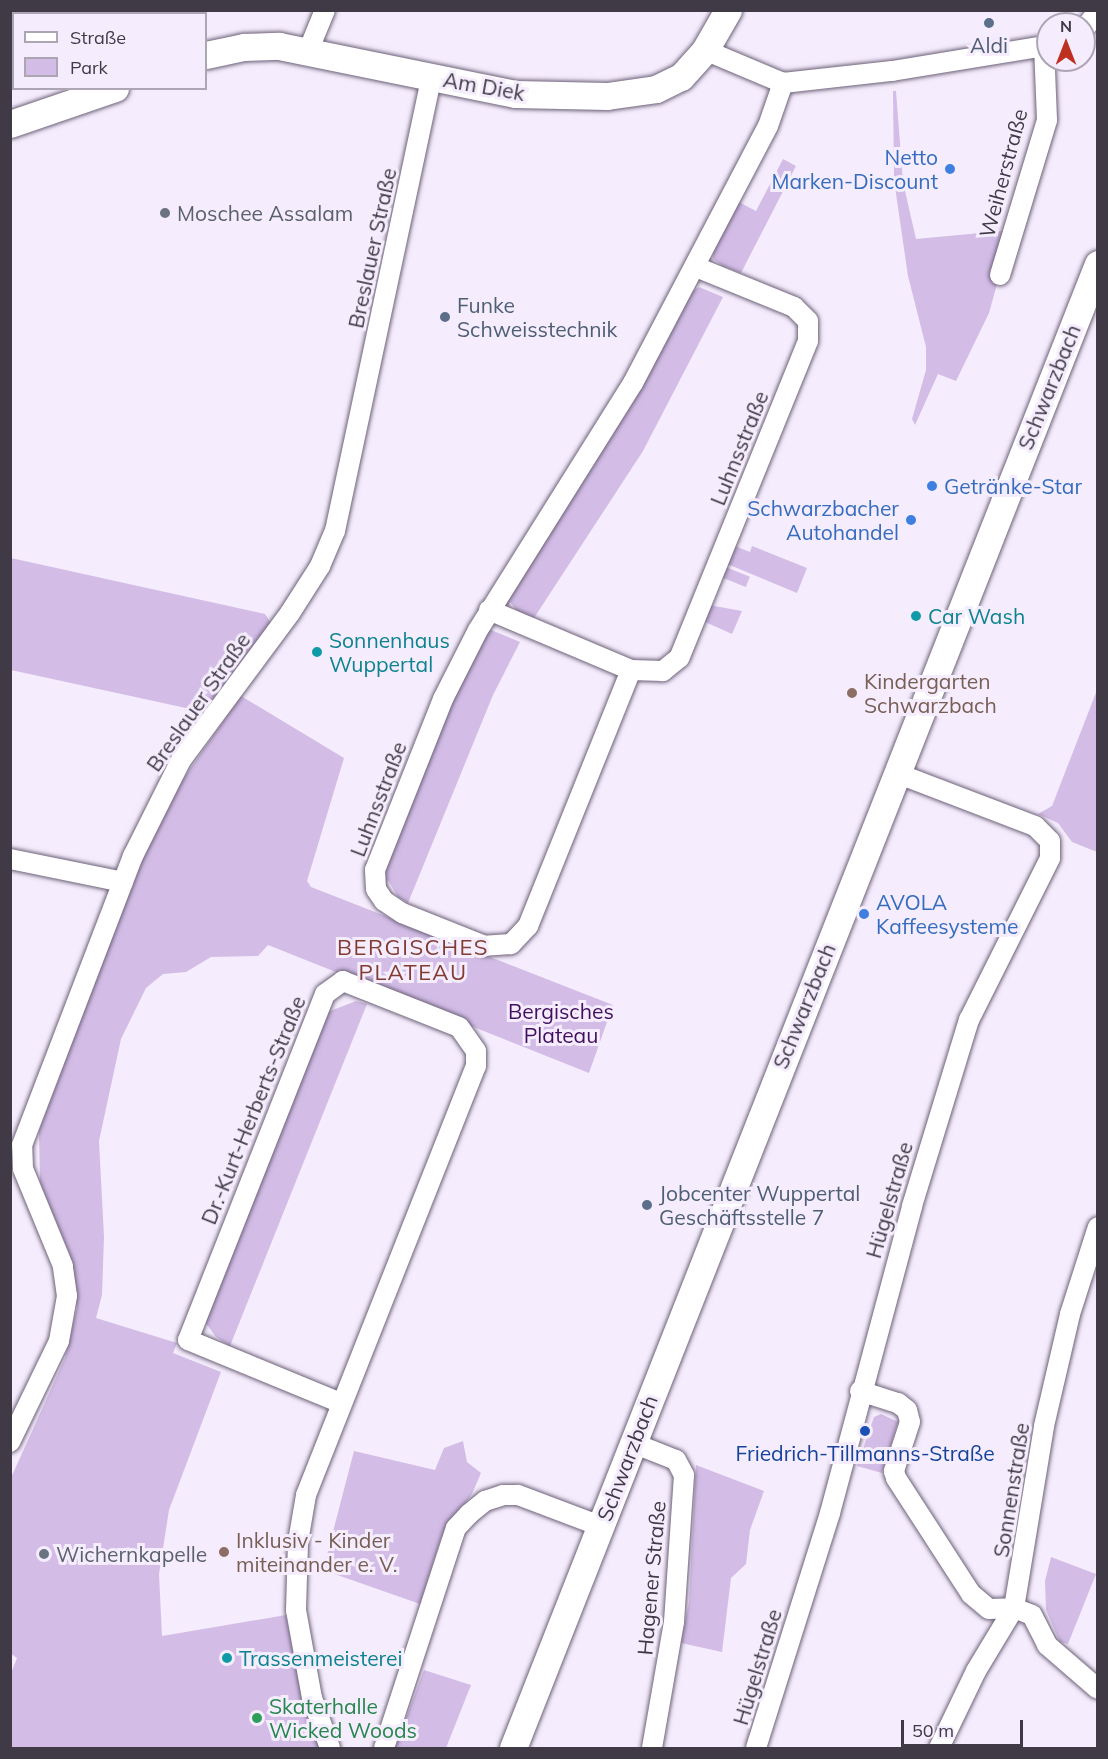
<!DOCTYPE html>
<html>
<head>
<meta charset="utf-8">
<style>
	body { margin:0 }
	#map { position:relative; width:1108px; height:1759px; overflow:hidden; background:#f5edfd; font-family:Mulish,sans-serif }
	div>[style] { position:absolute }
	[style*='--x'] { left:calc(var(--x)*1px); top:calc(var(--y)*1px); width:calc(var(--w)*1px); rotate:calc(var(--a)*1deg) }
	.green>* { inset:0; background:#d3bde7; transform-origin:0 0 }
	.roads { filter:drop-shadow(0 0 2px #6d6179) drop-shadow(0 0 2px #6d6179) }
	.street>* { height:20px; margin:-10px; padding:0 10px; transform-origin:10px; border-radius:10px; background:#fff }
	.secondary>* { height:27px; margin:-13.5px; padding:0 13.5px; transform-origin:13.5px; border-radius:13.5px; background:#fff }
	.dots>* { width:16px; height:16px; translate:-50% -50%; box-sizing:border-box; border:3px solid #f5edfd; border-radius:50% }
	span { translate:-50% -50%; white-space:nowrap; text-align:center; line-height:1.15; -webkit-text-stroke:6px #f5edfd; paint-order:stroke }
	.service-label { font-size:21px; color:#4e5e75 }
	.left { translate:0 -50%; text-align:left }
	.street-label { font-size:21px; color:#3f3a45 }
	.shop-label { font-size:21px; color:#366cbe }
	.right { translate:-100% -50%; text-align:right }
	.worship-label { font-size:21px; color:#5b616d }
	.culture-label { font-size:21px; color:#0d838f }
	.education-label { font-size:21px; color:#785e54 }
	.park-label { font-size:21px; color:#40105e }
	.transit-label { font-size:21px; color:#164399 }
	.leisure-label { font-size:21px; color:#27864d }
	.neighbourhood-label { font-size:22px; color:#813b30; letter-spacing:1.5px }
	.frame { position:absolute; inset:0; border:12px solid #3f3a45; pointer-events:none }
	.legend { position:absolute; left:12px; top:12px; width:195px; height:78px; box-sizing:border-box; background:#f5edfd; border:2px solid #aca5b3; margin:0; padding:8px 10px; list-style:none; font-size:18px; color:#3f3a45 }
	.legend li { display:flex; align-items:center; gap:12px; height:30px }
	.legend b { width:30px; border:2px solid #aca5b3 }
	.north { position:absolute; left:1036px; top:12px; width:60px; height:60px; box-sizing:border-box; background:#f5edfd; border:2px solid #aca5b3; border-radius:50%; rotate:0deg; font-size:16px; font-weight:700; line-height:24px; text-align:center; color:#3f3a45 }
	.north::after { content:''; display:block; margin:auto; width:21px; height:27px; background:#be3121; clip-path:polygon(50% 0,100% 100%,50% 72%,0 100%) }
	.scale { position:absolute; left:901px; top:1720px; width:122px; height:27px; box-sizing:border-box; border:3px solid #3f3a45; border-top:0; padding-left:8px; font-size:18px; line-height:21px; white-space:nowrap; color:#3f3a45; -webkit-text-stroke:4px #f5edfd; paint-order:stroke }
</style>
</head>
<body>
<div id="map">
	<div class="green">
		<div style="clip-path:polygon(893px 91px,896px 91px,903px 182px,916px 239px,1012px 230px,989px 313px,956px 381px,938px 374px,915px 425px,912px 419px,926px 370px,926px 347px,908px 276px,894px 180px)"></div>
		<div style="clip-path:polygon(783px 159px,796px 166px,741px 273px,723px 266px,713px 259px,713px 248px,737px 201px,756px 211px)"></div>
		<div style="clip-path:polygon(699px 287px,723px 297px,643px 451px,534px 618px,519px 613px,510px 602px,508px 606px,505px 601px,572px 489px,674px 328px,691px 292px)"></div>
		<div style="clip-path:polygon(732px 545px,750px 552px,752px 546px,807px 568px,797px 593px,725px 563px)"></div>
		<div style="clip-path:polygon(11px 558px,265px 614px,271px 623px,220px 693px,209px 704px,195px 710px,11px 670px)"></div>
		<div style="left:723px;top:566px;width:29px;height:11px;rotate:22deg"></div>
		<div style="clip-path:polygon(709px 605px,742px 611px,732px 634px,703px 621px)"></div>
		<div style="clip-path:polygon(491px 630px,520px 642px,493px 695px,408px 903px,398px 897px,388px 880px,385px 885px,383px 874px,450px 703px,486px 631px)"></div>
		<div style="clip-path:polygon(1097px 690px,1098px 852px,1097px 852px,1072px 842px,1058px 823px,1038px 814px,1052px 806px)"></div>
		<div style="clip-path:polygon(241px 696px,344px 758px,307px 881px,311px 887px,613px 1005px,589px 1073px,268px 945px,258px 956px,211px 957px,186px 972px,163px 974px,146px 988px,121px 1039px,99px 1141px,104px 1237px,102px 1295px,96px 1318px,177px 1343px,173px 1353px,221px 1372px,169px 1510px,159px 1574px,162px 1636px,286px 1615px,300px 1686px,320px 1748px,11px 1748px,11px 1673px,17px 1658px,10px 1653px,10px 1480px,65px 1358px,77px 1308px,70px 1255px,40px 1182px,39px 1131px,138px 864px,176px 789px)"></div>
		<div style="clip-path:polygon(356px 1001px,367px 1004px,230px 1346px,216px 1337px,205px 1322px,325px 1013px)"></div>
		<div style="clip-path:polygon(881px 1414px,898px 1422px,882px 1473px,857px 1466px,874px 1417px)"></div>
		<div style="clip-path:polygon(463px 1441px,467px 1462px,481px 1473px,472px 1494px,441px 1538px,420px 1604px,323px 1570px,354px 1451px,435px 1470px,444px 1448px)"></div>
		<div style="clip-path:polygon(696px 1465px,764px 1491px,750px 1530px,746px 1564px,731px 1578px,722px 1652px,681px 1643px,689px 1602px)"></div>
		<div style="clip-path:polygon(1051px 1557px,1096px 1574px,1068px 1644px,1060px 1642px,1046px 1610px,1045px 1581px)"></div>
		<div style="clip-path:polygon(424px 1670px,471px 1685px,446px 1748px,395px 1748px)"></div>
	</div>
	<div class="roads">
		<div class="street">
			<div style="--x:33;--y:10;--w:5;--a:53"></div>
			<div style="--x:1084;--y:29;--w:22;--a:-51"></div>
			<div style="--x:309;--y:49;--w:42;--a:-67.7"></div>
			<div style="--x:783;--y:83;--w:110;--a:-6.3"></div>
			<div style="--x:892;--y:71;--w:154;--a:-9.3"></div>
			<div style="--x:696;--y:267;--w:106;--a:22.2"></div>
			<div style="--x:794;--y:307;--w:20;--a:45"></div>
			<div style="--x:808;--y:321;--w:20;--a:90"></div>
			<div style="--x:808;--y:341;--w:342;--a:112.1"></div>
			<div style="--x:679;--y:658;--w:21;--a:141"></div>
			<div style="--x:663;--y:671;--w:32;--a:-178"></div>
			<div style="--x:631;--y:670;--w:276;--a:111.9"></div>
			<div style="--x:528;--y:926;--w:25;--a:133"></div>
			<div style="--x:511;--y:944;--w:26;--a:176"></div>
			<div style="--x:485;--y:946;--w:89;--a:-158.3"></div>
			<div style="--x:402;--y:913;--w:22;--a:-146"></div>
			<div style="--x:384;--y:901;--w:14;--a:-124"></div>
			<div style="--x:376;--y:889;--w:19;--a:-93"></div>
			<div style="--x:375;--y:870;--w:184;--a:-68.3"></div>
			<div style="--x:443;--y:699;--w:77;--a:-63.1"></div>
			<div style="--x:478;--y:630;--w:292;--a:-57.9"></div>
			<div style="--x:633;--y:383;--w:290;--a:-62.3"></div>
			<div style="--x:768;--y:126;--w:46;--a:-70.8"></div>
			<div style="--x:783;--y:83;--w:85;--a:-157.1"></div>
			<div style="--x:1000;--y:275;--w:162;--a:-73.1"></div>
			<div style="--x:1047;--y:120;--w:74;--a:-92.3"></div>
			<div style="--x:1044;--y:46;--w:4;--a:-14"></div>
			<div style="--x:489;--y:610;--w:154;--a:22.9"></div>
			<div style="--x:10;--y:859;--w:115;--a:11.5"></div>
			<div style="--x:860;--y:1391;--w:40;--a:18"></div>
			<div style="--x:898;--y:1403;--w:11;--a:38"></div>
			<div style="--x:907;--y:1410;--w:12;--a:76"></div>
			<div style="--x:910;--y:1422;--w:52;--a:108.1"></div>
			<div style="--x:894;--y:1471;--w:7;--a:74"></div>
			<div style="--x:896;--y:1478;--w:138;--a:57.1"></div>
			<div style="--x:971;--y:1594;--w:23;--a:40"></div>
			<div style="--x:989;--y:1609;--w:25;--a:-2"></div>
			<div style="--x:1014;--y:1608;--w:19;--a:21"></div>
			<div style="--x:1032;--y:1615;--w:34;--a:63"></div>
			<div style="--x:1047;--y:1645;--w:67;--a:40.8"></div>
			<div style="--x:10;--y:1442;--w:112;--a:-64.1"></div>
			<div style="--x:59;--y:1341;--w:46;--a:-79.9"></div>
			<div style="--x:67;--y:1296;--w:30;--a:-98"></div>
			<div style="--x:63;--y:1266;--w:105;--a:-112.4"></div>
			<div style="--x:23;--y:1169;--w:24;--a:-92"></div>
			<div style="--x:22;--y:1145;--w:310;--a:-69"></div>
			<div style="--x:133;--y:856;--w:107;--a:-63.4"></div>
			<div style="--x:181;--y:760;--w:183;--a:-53.4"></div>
			<div style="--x:290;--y:613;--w:56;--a:-57.4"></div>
			<div style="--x:320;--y:566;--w:38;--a:-67"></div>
			<div style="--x:335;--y:531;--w:465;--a:-78"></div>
			<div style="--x:633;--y:1443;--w:46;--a:21.6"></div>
			<div style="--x:676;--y:1460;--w:17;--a:62"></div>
			<div style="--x:684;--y:1475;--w:147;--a:93.9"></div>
			<div style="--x:674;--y:1622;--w:128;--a:99.9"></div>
			<div style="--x:330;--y:1748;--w:53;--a:-109.8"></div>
			<div style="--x:312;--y:1698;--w:89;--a:-100.3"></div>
			<div style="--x:296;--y:1610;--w:68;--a:-88.3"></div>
			<div style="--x:298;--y:1542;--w:48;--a:-80.3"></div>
			<div style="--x:306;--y:1495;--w:461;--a:-68.4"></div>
			<div style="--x:476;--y:1066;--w:15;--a:-90"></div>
			<div style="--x:476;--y:1051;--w:29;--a:-125"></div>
			<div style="--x:459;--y:1027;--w:125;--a:-158.4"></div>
			<div style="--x:343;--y:981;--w:22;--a:144"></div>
			<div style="--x:325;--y:994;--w:372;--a:111.6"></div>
			<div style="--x:188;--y:1340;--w:165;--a:22.4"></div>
			<div style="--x:384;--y:1748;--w:231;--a:-71.9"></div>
			<div style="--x:456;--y:1528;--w:19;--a:-47"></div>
			<div style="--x:469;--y:1514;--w:21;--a:-39"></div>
			<div style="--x:485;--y:1501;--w:19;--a:-18"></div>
			<div style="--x:503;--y:1495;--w:15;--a:0"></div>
			<div style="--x:518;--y:1495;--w:88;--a:20.7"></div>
			<div style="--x:756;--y:1748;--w:246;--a:-72.5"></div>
			<div style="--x:830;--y:1513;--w:318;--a:-75"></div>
			<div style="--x:912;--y:1206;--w:195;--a:-73"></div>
			<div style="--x:969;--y:1020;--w:181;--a:-63.4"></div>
			<div style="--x:1050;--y:858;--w:17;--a:-90"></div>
			<div style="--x:1050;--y:841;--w:21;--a:-135"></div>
			<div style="--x:1035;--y:826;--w:149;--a:-159.1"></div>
			<div style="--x:939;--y:1748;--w:85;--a:-64.3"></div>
			<div style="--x:976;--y:1671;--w:74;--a:-58.9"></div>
			<div style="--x:1014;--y:1608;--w:184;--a:-80.6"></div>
			<div style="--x:1044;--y:1426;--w:115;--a:-76.9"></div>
			<div style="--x:1070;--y:1314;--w:91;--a:-72.2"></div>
		</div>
		<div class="secondary">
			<div style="--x:206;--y:55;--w:39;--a:-12"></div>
			<div style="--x:244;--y:47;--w:35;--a:-2"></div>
			<div style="--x:279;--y:46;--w:241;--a:11.5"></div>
			<div style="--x:515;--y:94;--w:92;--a:1.2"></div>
			<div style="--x:607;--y:96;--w:49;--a:-8.1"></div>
			<div style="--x:656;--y:89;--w:28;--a:-26"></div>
			<div style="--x:681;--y:77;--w:36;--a:-48"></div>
			<div style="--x:705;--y:50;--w:46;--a:-60.1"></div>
			<div style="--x:10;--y:124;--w:111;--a:-18.9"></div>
			<div style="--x:513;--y:1748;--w:1595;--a:-68.49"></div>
		</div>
	</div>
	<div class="dots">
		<div style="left:989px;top:23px;background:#5c6f8a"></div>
		<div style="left:950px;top:169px;background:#3f7fe0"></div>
		<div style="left:165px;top:213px;background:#6b7280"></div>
		<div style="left:445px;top:317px;background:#5c6f8a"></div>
		<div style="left:932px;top:486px;background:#3f7fe0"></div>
		<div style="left:911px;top:520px;background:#3f7fe0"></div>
		<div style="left:916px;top:616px;background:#0f9aa8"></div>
		<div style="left:317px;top:652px;background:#0f9aa8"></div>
		<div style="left:852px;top:693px;background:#8d6e63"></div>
		<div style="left:864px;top:914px;background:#3f7fe0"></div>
		<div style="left:647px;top:1205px;background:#5c6f8a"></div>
		<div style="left:865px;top:1431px;background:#1a4fb4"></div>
		<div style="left:224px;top:1552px;background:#8d6e63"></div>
		<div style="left:44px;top:1554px;background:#6b7280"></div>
		<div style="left:227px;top:1658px;background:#0f9aa8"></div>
		<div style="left:257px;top:1718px;background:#2e9e5b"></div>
	</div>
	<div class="service-label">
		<span style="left:989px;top:45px">Aldi</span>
		<span class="left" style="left:457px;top:317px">Funke<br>Schweisstechnik</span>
		<span class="left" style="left:659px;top:1205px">Jobcenter Wuppertal<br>Geschäftsstelle 7</span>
	</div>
	<div class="street-label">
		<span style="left:484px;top:86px;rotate:10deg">Am Diek</span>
		<span style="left:1003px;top:173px;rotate:-75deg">Weiherstraße</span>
		<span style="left:372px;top:248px;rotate:-78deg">Breslauer Straße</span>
		<span style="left:1049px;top:387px;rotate:-68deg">Schwarzbach</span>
		<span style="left:739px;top:448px;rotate:-68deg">Luhnsstraße</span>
		<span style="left:198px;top:702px;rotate:-55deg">Breslauer Straße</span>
		<span style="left:378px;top:799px;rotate:-69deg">Luhnsstraße</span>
		<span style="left:804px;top:1006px;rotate:-68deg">Schwarzbach</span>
		<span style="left:253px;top:1110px;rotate:-68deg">Dr.-Kurt-Herberts-Straße</span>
		<span style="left:889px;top:1200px;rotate:-74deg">Hügelstraße</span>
		<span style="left:627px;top:1458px;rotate:-69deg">Schwarzbach</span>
		<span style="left:1011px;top:1490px;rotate:-81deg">Sonnenstraße</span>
		<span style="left:651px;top:1578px;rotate:-85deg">Hagener Straße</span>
		<span style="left:757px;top:1667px;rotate:-73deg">Hügelstraße</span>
	</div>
	<div class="shop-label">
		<span class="right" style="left:938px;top:169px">Netto<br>Marken-Discount</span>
		<span class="left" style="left:944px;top:486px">Getränke-Star</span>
		<span class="right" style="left:899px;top:520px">Schwarzbacher<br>Autohandel</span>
		<span class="left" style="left:876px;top:914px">AVOLA<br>Kaffeesysteme</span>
	</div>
	<div class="worship-label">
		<span class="left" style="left:177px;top:213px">Moschee Assalam</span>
		<span class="left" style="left:56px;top:1554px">Wichernkapelle</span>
	</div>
	<div class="culture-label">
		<span class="left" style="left:928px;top:616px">Car Wash</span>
		<span class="left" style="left:329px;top:652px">Sonnenhaus<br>Wuppertal</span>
		<span class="left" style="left:239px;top:1658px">Trassenmeisterei</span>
	</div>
	<div class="education-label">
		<span class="left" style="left:864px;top:693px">Kindergarten<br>Schwarzbach</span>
		<span class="left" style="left:236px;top:1552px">Inklusiv - Kinder<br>miteinander e. V.</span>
	</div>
	<div class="park-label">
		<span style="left:561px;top:1023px">Bergisches<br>Plateau</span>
	</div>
	<div class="transit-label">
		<span style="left:865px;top:1453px">Friedrich-Tillmanns-Straße</span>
	</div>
	<div class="leisure-label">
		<span class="left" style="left:269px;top:1718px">Skaterhalle<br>Wicked Woods</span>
	</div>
	<div class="neighbourhood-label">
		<span style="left:413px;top:960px">BERGISCHES<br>PLATEAU</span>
	</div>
	<div class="frame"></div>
	<ul class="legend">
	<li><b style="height:8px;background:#fff"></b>Straße</li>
	<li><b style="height:16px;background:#d3bde7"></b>Park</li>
	</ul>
	<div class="north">N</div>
	<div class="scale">50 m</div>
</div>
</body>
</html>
